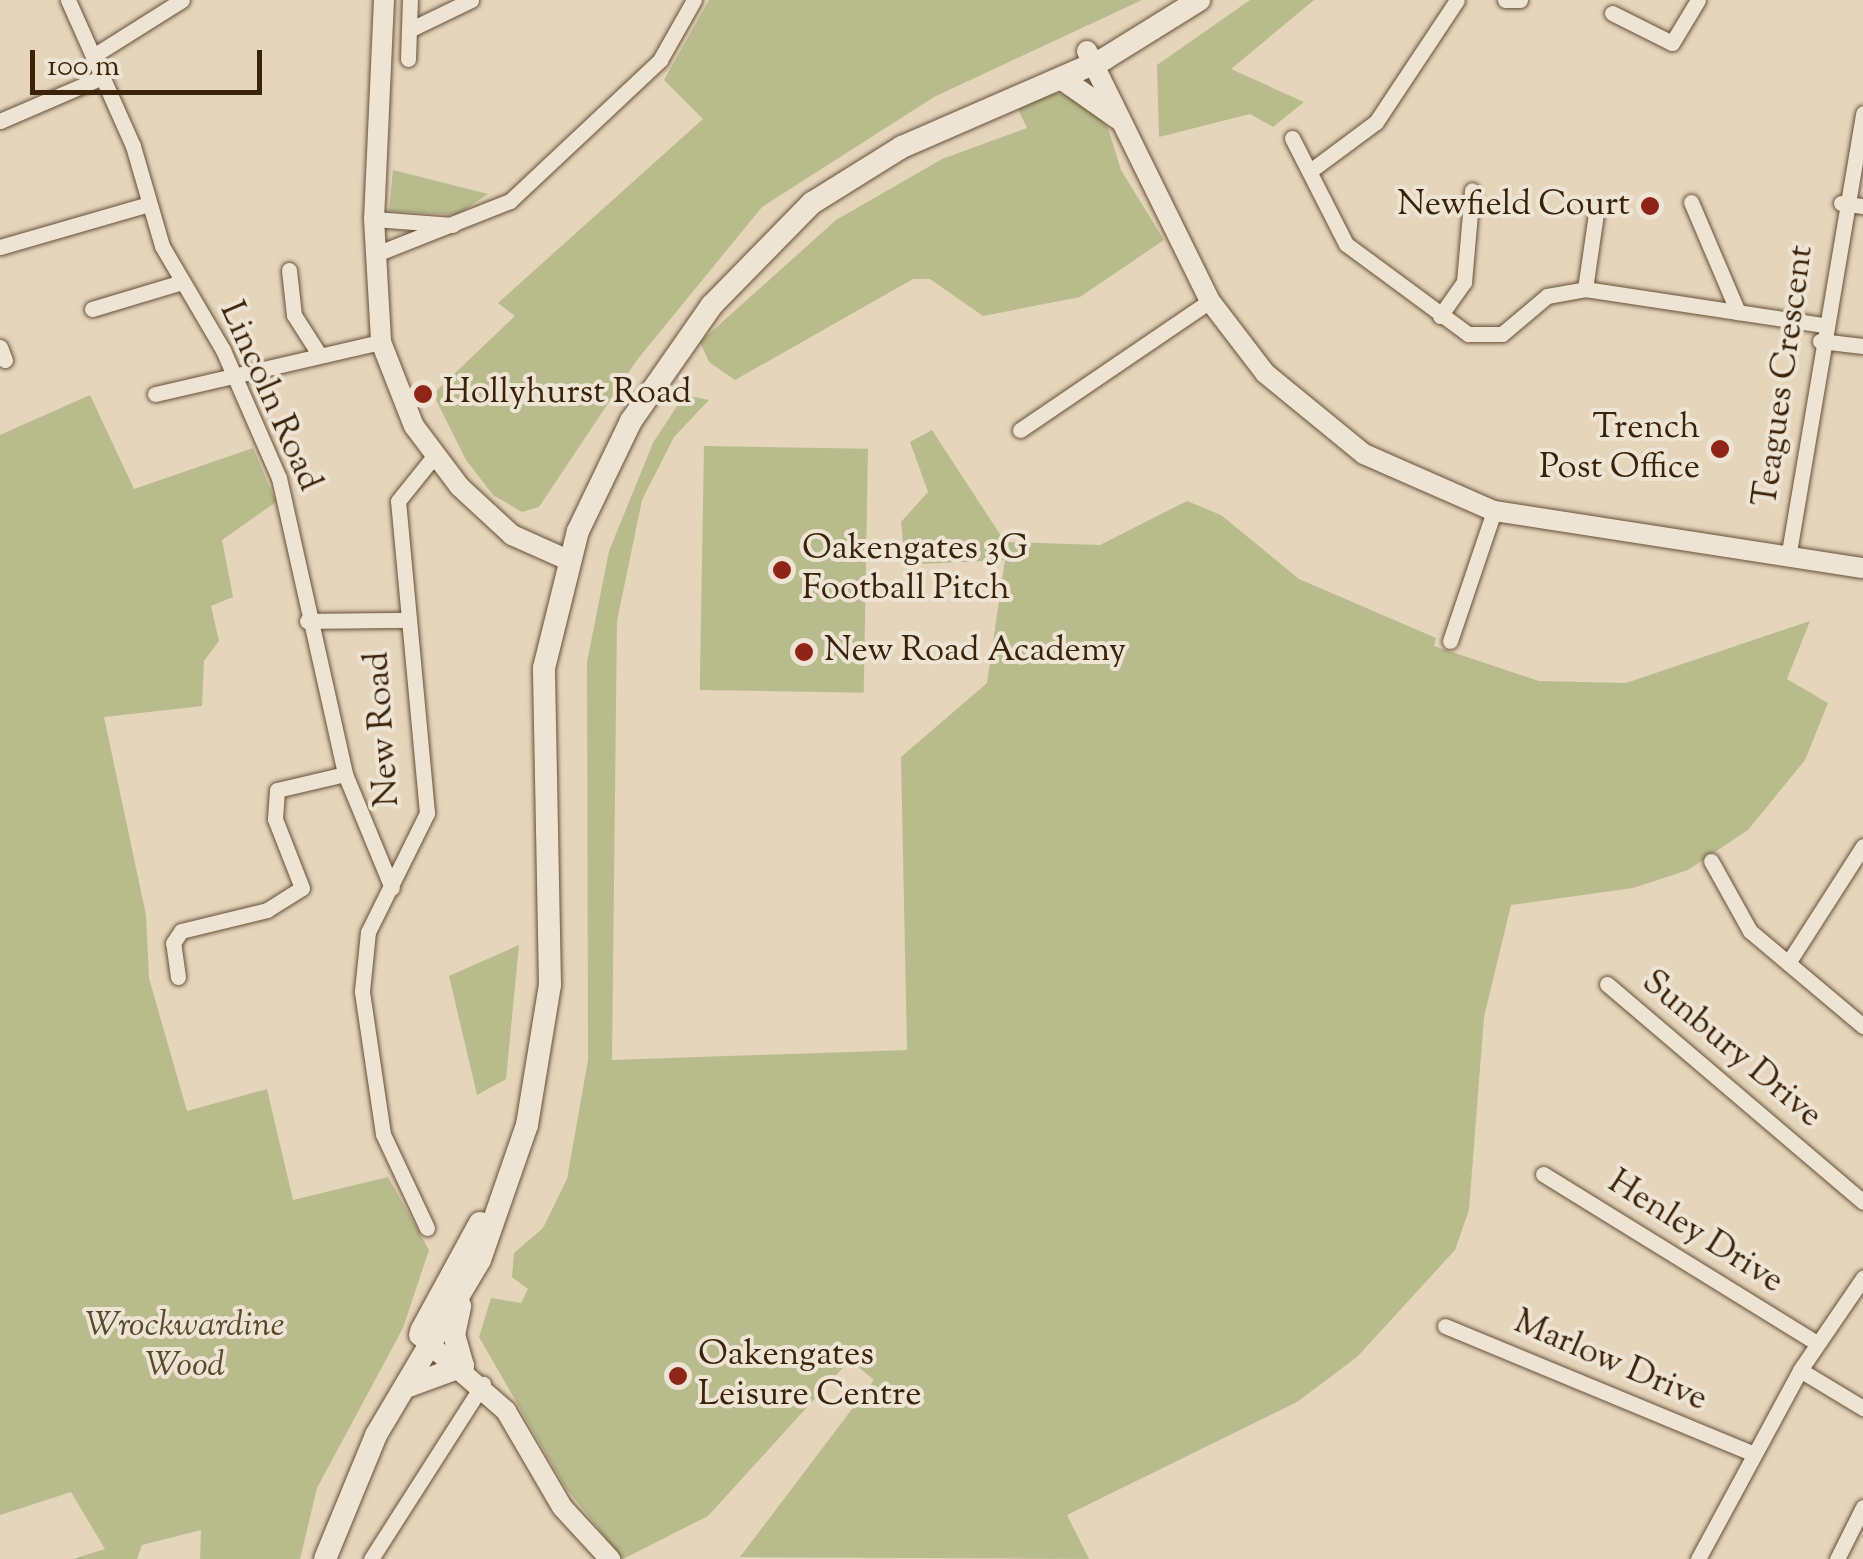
<!DOCTYPE html>
<html>
<head>
<meta charset="utf-8">
<style>
	body { margin:0 }
	#map { position:relative; width:1863px; height:1559px; overflow:hidden; background:#e5d5bb; font-family:"Sorts Mill Goudy",serif }
	div>[style] { position:absolute }
	[style*='--x'] { left:calc(var(--x)*1px); top:calc(var(--y)*1px); width:calc(var(--w)*1px); rotate:calc(var(--a)*1deg) }
	.green>* { inset:0; background:#b8bc8d; transform-origin:0 0 }
	.roads { filter:drop-shadow(0 0 2px #665036) drop-shadow(0 0 2px #665036) }
	.minor>* { height:15px; margin:-7.5px; padding:0 7.5px; transform-origin:7.5px; border-radius:7.5px; background:#eee4d3 }
	.tertiary>* { height:20px; margin:-10px; padding:0 10px; transform-origin:10px; border-radius:10px; background:#eee4d3 }
	.secondary>* { height:22px; margin:-11px; padding:0 11px; transform-origin:11px; border-radius:11px; background:#eee4d3 }
	.dots>* { width:28px; height:28px; translate:-50% -50%; box-sizing:border-box; border:5px solid #eee4d3; border-radius:50% }
	span { translate:-50% -50%; white-space:nowrap; text-align:center; line-height:1.15; -webkit-text-stroke:8px #eee4d3; paint-order:stroke }
	.poi-label { font-size:35px; color:#3b2309 }
	.right { translate:-100% -50%; text-align:right }
	.left { translate:0 -50%; text-align:left }
	.street-label { font-size:35px; color:#3b2309 }
	.park-label { font-size:35px; color:#5a492a; font-style:italic }
	.scale { position:absolute; left:30px; top:50px; width:232px; height:45px; box-sizing:border-box; border:5px solid #3b2309; border-top:0; padding-left:12px; font-size:30px; line-height:35px; white-space:nowrap; color:#3b2309; -webkit-text-stroke:8px #eee4d3; paint-order:stroke }
</style>
</head>
<body>
<div id="map">
	<div class="green">
		<div style="clip-path:polygon(709px 0,1142px 0,934px 97px,762px 207px,637px 360px,539px 507px,522px 512px,493px 495px,466px 460px,433px 394px,515px 316px,498px 303px,703px 119px,664px 80px)"></div>
		<div style="clip-path:polygon(1250px 0,1314px 0,1231px 69px,1304px 102px,1273px 127px,1250px 114px,1159px 137px,1157px 65px)"></div>
		<div style="clip-path:polygon(1054px 93px,1084px 99px,1108px 128px,1121px 170px,1164px 240px,1080px 297px,983px 316px,930px 279px,913px 279px,735px 380px,709px 362px,700px 342px,836px 220px,942px 159px,1027px 128px,1016px 105px)"></div>
		<div style="clip-path:polygon(393px 170px,488px 194px,457px 215px,389px 211px)"></div>
		<div style="clip-path:polygon(90px 395px,134px 489px,253px 448px,276px 502px,222px 540px,233px 597px,211px 606px,219px 641px,204px 661px,202px 706px,104px 717px,146px 915px,149px 978px,187px 1111px,267px 1089px,293px 1200px,388px 1177px,429px 1250px,403px 1328px,317px 1488px,300px 1559px,200px 1559px,201px 1530px,142px 1545px,137px 1559px,73px 1559px,105px 1549px,71px 1492px,0 1515px,0 435px)"></div>
		<div style="clip-path:polygon(684px 395px,709px 400px,674px 437px,642px 500px,617px 621px,612px 1060px,907px 1050px,901px 757px,987px 683px,1005px 560px,920px 564px,904px 550px,901px 522px,928px 492px,910px 442px,932px 430px,1005px 542px,1100px 545px,1187px 501px,1221px 515px,1299px 579px,1436px 638px,1434px 646px,1539px 681px,1626px 683px,1810px 621px,1787px 679px,1828px 703px,1805px 760px,1748px 830px,1688px 870px,1633px 888px,1511px 905px,1484px 1017px,1469px 1210px,1455px 1250px,1357px 1357px,1297px 1402px,1067px 1515px,1089px 1559px,740px 1557px,874px 1380px,850px 1360px,708px 1516px,623px 1559px,565px 1487px,479px 1337px,491px 1298px,521px 1303px,528px 1289px,512px 1277px,514px 1253px,543px 1228px,567px 1179px,588px 1060px,587px 662px,609px 551px,653px 443px)"></div>
		<div style="left:704px;top:446px;width:164px;height:244px;rotate:1deg"></div>
		<div style="clip-path:polygon(519px 945px,506px 1079px,477px 1095px,449px 976px)"></div>
	</div>
	<div class="roads">
		<div class="minor">
			<div style="--x:68;--y:0;--w:160;--a:66"></div>
			<div style="--x:133;--y:146;--w:104;--a:73.8"></div>
			<div style="--x:162;--y:246;--w:121;--a:59.6"></div>
			<div style="--x:223;--y:350;--w:140;--a:66.4"></div>
			<div style="--x:279;--y:478;--w:303;--a:77.4"></div>
			<div style="--x:345;--y:774;--w:123;--a:67.6"></div>
			<div style="--x:1505;--y:0;--w:15;--a:0"></div>
			<div style="--x:1612;--y:13;--w:67;--a:26.6"></div>
			<div style="--x:1672;--y:43;--w:50;--a:-58.8"></div>
			<div style="--x:409;--y:30;--w:69;--a:-25.8"></div>
			<div style="--x:93;--y:56;--w:105;--a:-32.2"></div>
			<div style="--x:408;--y:59;--w:59;--a:-88.1"></div>
			<div style="--x:0;--y:121;--w:111;--a:-23.3"></div>
			<div style="--x:1292;--y:138;--w:119;--a:63"></div>
			<div style="--x:1346;--y:244;--w:152;--a:36.4"></div>
			<div style="--x:1468;--y:334;--w:34;--a:0"></div>
			<div style="--x:1502;--y:334;--w:59;--a:-40.2"></div>
			<div style="--x:1547;--y:296;--w:39;--a:-10"></div>
			<div style="--x:1585;--y:289;--w:240;--a:8.6"></div>
			<div style="--x:1310;--y:171;--w:82;--a:-36.6"></div>
			<div style="--x:1376;--y:122;--w:146;--a:-56.4"></div>
			<div style="--x:1691;--y:202;--w:120;--a:66.9"></div>
			<div style="--x:1841;--y:203;--w:22;--a:8"></div>
			<div style="--x:374;--y:219;--w:79;--a:4.3"></div>
			<div style="--x:0;--y:247;--w:155;--a:-16.1"></div>
			<div style="--x:376;--y:254;--w:144;--a:-21.6"></div>
			<div style="--x:510;--y:201;--w:206;--a:-43.2"></div>
			<div style="--x:660;--y:60;--w:69;--a:-60.5"></div>
			<div style="--x:289;--y:270;--w:45;--a:83.7"></div>
			<div style="--x:294;--y:315;--w:43;--a:57.4"></div>
			<div style="--x:1585;--y:289;--w:83;--a:-81.7"></div>
			<div style="--x:92;--y:309;--w:94;--a:-16.7"></div>
			<div style="--x:1440;--y:316;--w:42;--a:-54.8"></div>
			<div style="--x:1464;--y:282;--w:92;--a:-85"></div>
			<div style="--x:1820;--y:341;--w:43;--a:6.6"></div>
			<div style="--x:0;--y:347;--w:14;--a:69"></div>
			<div style="--x:155;--y:394;--w:232;--a:-13"></div>
			<div style="--x:1020;--y:430;--w:230;--a:-34.2"></div>
			<div style="--x:1788;--y:558;--w:451;--a:-80.4"></div>
			<div style="--x:307;--y:621;--w:102;--a:-0.6"></div>
			<div style="--x:1450;--y:641;--w:137;--a:-71.3"></div>
			<div style="--x:1711;--y:861;--w:80;--a:60.9"></div>
			<div style="--x:1750;--y:931;--w:148;--a:40.1"></div>
			<div style="--x:1788;--y:963;--w:139;--a:-57.3"></div>
			<div style="--x:178;--y:977;--w:34;--a:-98"></div>
			<div style="--x:173;--y:943;--w:14;--a:-56"></div>
			<div style="--x:181;--y:931;--w:89;--a:-13.7"></div>
			<div style="--x:267;--y:910;--w:41;--a:-32.2"></div>
			<div style="--x:302;--y:888;--w:74;--a:-111.4"></div>
			<div style="--x:275;--y:819;--w:29;--a:-86"></div>
			<div style="--x:277;--y:790;--w:70;--a:-13.2"></div>
			<div style="--x:1607;--y:984;--w:336;--a:40.4"></div>
			<div style="--x:1543;--y:1174;--w:322;--a:31.7"></div>
			<div style="--x:427;--y:1228;--w:104;--a:-115.1"></div>
			<div style="--x:383;--y:1134;--w:145;--a:-98.4"></div>
			<div style="--x:362;--y:991;--w:59;--a:-84.2"></div>
			<div style="--x:368;--y:932;--w:133;--a:-63.6"></div>
			<div style="--x:427;--y:813;--w:313;--a:-95.3"></div>
			<div style="--x:398;--y:501;--w:59;--a:-51.2"></div>
			<div style="--x:1445;--y:1326;--w:331;--a:22.5"></div>
			<div style="--x:1800;--y:1370;--w:74;--a:31.1"></div>
			<div style="--x:371;--y:1559;--w:208;--a:-57.4"></div>
			<div style="--x:1698;--y:1559;--w:215;--a:-61.6"></div>
			<div style="--x:1800;--y:1370;--w:112;--a:-55.6"></div>
			<div style="--x:1837;--y:1559;--w:58;--a:-63.4"></div>
		</div>
		<div class="tertiary">
			<div style="--x:384;--y:0;--w:219;--a:92.6"></div>
			<div style="--x:374;--y:219;--w:123;--a:86.7"></div>
			<div style="--x:381;--y:342;--w:90;--a:68.6"></div>
			<div style="--x:414;--y:426;--w:76;--a:53"></div>
			<div style="--x:460;--y:487;--w:71;--a:42.7"></div>
			<div style="--x:512;--y:535;--w:61;--a:24.1"></div>
			<div style="--x:1087;--y:51;--w:279;--a:63.8"></div>
			<div style="--x:1210;--y:301;--w:91;--a:52.6"></div>
			<div style="--x:1265;--y:373;--w:128;--a:39.3"></div>
			<div style="--x:1364;--y:454;--w:142;--a:23.7"></div>
			<div style="--x:1494;--y:511;--w:373;--a:8.8"></div>
			<div style="--x:419;--y:1335;--w:116;--a:41.1"></div>
			<div style="--x:506;--y:1411;--w:111;--a:59.7"></div>
			<div style="--x:562;--y:1507;--w:71;--a:47.3"></div>
		</div>
		<div class="secondary">
			<div style="--x:1061;--y:78;--w:70;--a:35.1"></div>
			<div style="--x:421;--y:1331;--w:123;--a:-61.4"></div>
			<div style="--x:406;--y:1387;--w:61;--a:-20.2"></div>
			<div style="--x:463;--y:1366;--w:32;--a:-106"></div>
			<div style="--x:454;--y:1335;--w:30;--a:-78"></div>
			<div style="--x:325;--y:1559;--w:134;--a:-67.6"></div>
			<div style="--x:376;--y:1435;--w:204;--a:-59.3"></div>
			<div style="--x:480;--y:1260;--w:143;--a:-70.8"></div>
			<div style="--x:527;--y:1125;--w:142;--a:-80.7"></div>
			<div style="--x:550;--y:985;--w:317;--a:-91.1"></div>
			<div style="--x:544;--y:668;--w:141;--a:-76.1"></div>
			<div style="--x:578;--y:531;--w:122;--a:-64.3"></div>
			<div style="--x:631;--y:421;--w:141;--a:-55.1"></div>
			<div style="--x:712;--y:305;--w:143;--a:-45.6"></div>
			<div style="--x:812;--y:203;--w:106;--a:-31.9"></div>
			<div style="--x:902;--y:147;--w:220;--a:-23.5"></div>
			<div style="--x:1104;--y:59;--w:112;--a:-31.8"></div>
		</div>
	</div>
	<div class="dots">
		<div style="left:1650px;top:206px;background:#8f2418"></div>
		<div style="left:423px;top:394px;background:#8f2418"></div>
		<div style="left:1720px;top:449px;background:#8f2418"></div>
		<div style="left:782px;top:570px;background:#8f2418"></div>
		<div style="left:804px;top:652px;background:#8f2418"></div>
		<div style="left:678px;top:1376px;background:#8f2418"></div>
	</div>
	<div class="poi-label">
		<span class="right" style="left:1630px;top:206px">Newfield Court</span>
		<span class="left" style="left:443px;top:394px">Hollyhurst Road</span>
		<span class="right" style="left:1700px;top:449px">Trench<br>Post Office</span>
		<span class="left" style="left:802px;top:570px">Oakengates 3G<br>Football Pitch</span>
		<span class="left" style="left:824px;top:652px">New Road Academy</span>
		<span class="left" style="left:698px;top:1376px">Oakengates<br>Leisure Centre</span>
	</div>
	<div class="street-label">
		<span style="left:1785px;top:376px;rotate:-82deg">Teagues Crescent</span>
		<span style="left:269px;top:397px;rotate:66deg">Lincoln Road</span>
		<span style="left:384px;top:729px;rotate:-94deg">New Road</span>
		<span style="left:1731px;top:1050px;rotate:40deg">Sunbury Drive</span>
		<span style="left:1695px;top:1233px;rotate:32deg">Henley Drive</span>
		<span style="left:1610px;top:1362px;rotate:23deg">Marlow Drive</span>
	</div>
	<div class="park-label">
		<span style="left:185px;top:1347px">Wrockwardine<br>Wood</span>
	</div>
	<div class="scale">100 m</div>
</div>
</body>
</html>
